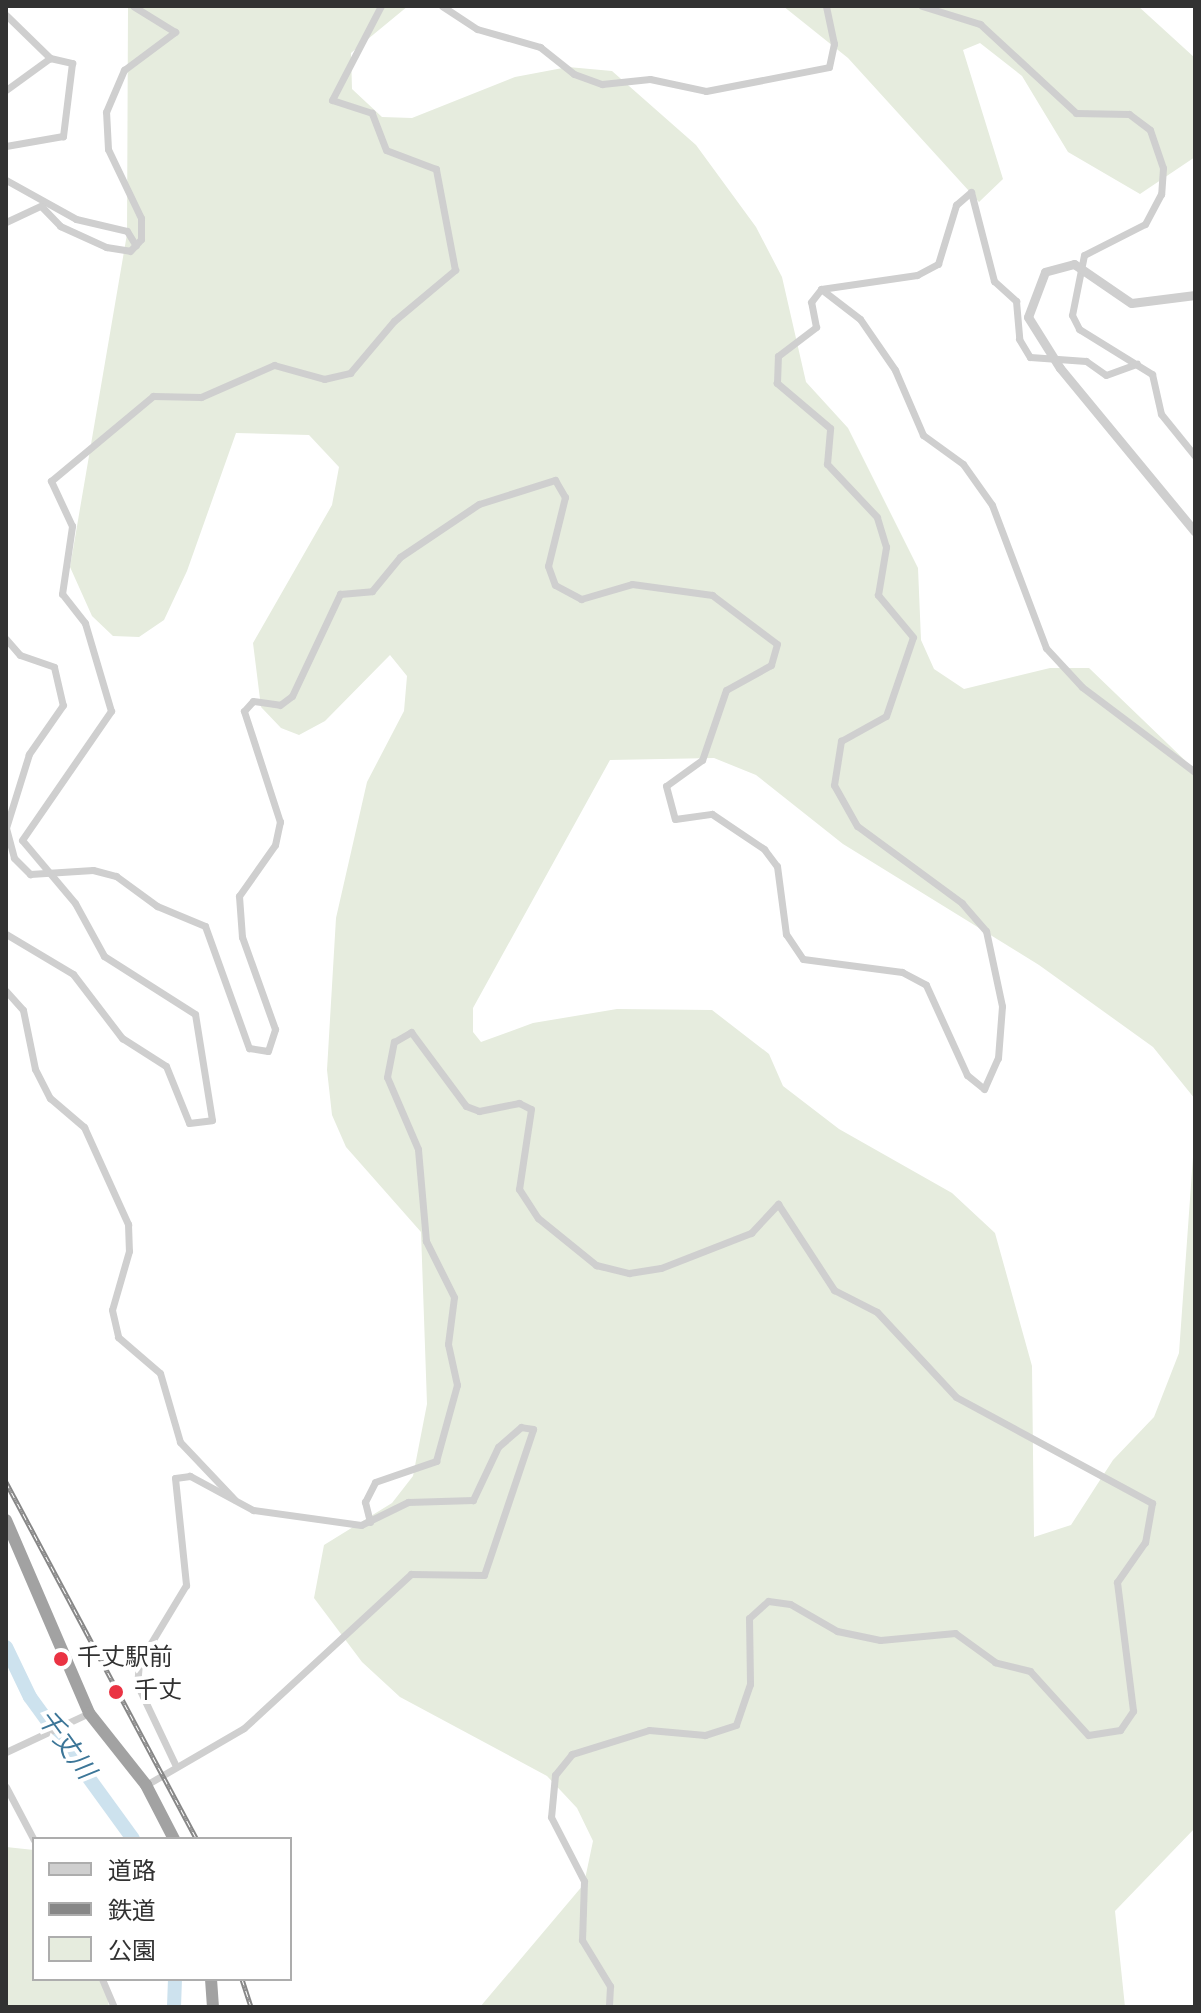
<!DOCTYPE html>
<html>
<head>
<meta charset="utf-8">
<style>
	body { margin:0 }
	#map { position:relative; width:1201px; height:2013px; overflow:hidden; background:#fff; font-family:"Alegreya Sans","Noto Sans JP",sans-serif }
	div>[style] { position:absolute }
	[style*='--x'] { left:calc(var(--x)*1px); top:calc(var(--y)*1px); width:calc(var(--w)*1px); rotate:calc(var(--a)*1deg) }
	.green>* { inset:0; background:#e6ecde }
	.river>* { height:14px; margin:-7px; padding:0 7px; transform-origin:7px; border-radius:7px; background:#cde2ee }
	.minor>* { height:7px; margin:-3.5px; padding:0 3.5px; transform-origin:3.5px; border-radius:3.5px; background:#cfcfcf }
	.tertiary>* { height:9px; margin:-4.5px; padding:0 4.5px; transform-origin:4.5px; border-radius:4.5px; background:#cfcfcf }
	.trunk>* { height:12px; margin:-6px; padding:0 6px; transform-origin:6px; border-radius:6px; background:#a2a2a2 }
	.rail>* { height:5px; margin-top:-2.5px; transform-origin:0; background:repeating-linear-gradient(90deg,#fff 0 6px,#878787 0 12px); box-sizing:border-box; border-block:2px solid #878787 }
	.dots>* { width:22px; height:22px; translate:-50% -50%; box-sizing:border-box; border:4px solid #fff; border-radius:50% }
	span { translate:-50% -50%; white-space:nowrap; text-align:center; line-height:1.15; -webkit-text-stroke:8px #fff; paint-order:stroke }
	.poi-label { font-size:24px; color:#323232 }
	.left { translate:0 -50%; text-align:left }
	.water-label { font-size:26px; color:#3c7698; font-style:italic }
	.frame { position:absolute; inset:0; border:8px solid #323232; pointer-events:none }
	.legend { position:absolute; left:32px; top:1837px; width:260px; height:144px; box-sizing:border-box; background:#fff; border:2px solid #adadad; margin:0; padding:10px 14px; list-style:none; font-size:24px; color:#323232 }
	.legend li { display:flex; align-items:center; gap:16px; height:40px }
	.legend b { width:40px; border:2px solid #adadad }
</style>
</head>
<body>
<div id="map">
	<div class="green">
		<div style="clip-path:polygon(128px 6px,408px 6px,351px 53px,352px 89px,382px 117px,412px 118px,515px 77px,568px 67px,612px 71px,696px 145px,756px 227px,782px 277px,806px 382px,848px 428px,918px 568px,921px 640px,934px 669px,964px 689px,1050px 668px,1089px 668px,1195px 770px,1195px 1099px,1153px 1047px,1039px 965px,843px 844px,756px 775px,714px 758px,610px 760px,473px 1008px,473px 1032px,481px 1042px,533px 1023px,617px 1009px,712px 1010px,769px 1054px,783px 1086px,839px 1129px,952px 1193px,995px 1233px,1032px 1366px,1034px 1537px,1071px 1525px,1113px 1460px,1154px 1417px,1179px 1353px,1195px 1129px,1195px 1828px,1115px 1911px,1125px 2007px,480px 2007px,584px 1884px,593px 1841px,577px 1808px,547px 1776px,400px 1697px,362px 1662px,314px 1598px,324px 1545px,392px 1503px,413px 1476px,427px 1404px,421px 1232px,346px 1147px,332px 1115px,327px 1070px,336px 918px,367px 782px,404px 711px,407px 676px,390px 655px,325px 721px,299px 735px,281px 728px,261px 707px,253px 643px,332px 505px,339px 467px,309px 435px,236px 433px,187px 571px,164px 620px,139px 637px,113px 636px,92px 616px,70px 567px,127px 234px)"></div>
		<div style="clip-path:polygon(783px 6px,1138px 6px,1195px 58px,1195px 157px,1140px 194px,1068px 152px,1022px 76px,980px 43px,963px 50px,1003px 179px,979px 202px,848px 58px)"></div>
		<div style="clip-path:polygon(6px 1847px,34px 1850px,34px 1979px,105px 1979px,109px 2007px,6px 2007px)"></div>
	</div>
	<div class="river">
		<div style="--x:6;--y:1647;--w:55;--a:64.4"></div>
		<div style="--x:30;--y:1697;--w:175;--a:54"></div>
		<div style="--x:174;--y:2007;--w:28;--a:-88"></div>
	</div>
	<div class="minor">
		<div style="--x:442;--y:6;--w:42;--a:33.3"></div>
		<div style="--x:477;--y:29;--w:66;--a:15.9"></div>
		<div style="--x:540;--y:47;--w:43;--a:38.5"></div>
		<div style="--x:574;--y:74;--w:30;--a:20"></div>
		<div style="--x:602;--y:84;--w:48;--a:-5.9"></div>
		<div style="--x:650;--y:79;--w:57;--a:12.1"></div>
		<div style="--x:706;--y:91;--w:125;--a:-11"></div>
		<div style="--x:829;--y:67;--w:24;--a:-78"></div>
		<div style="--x:834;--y:44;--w:39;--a:-102"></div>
		<div style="--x:922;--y:6;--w:61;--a:17.2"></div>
		<div style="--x:980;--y:24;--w:131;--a:42.8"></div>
		<div style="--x:1076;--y:113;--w:53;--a:1.1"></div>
		<div style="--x:1129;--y:114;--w:26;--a:37"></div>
		<div style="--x:1150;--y:130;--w:40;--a:71.1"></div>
		<div style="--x:1163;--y:168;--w:26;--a:94"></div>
		<div style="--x:1161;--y:194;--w:34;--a:118"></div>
		<div style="--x:1145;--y:224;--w:68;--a:153.1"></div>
		<div style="--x:1084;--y:255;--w:61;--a:101.3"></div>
		<div style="--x:1072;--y:315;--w:16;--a:63"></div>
		<div style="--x:1079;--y:329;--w:86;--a:31.7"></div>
		<div style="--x:1152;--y:374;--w:41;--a:77.3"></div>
		<div style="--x:1161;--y:414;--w:54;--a:51"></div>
		<div style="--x:6;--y:15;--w:62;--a:44.3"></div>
		<div style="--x:50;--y:58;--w:23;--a:13"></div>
		<div style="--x:72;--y:63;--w:74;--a:97"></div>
		<div style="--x:63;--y:136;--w:58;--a:170"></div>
		<div style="--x:6;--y:90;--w:54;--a:-36"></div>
		<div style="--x:6;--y:180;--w:80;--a:29.1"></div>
		<div style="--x:76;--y:219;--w:52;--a:13.2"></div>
		<div style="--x:127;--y:231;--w:17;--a:59"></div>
		<div style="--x:6;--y:222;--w:38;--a:-25"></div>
		<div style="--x:41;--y:206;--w:28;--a:46"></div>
		<div style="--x:60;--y:226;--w:51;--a:24.5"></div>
		<div style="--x:106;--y:247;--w:24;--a:9"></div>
		<div style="--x:130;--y:251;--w:16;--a:-47"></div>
		<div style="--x:141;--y:239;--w:21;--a:-90"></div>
		<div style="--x:141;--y:218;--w:76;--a:-115.6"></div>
		<div style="--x:108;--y:149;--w:37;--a:-93"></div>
		<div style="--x:106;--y:112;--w:46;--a:-66.8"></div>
		<div style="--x:124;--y:70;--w:64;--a:-36.7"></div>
		<div style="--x:175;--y:32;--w:49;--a:-148.2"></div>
		<div style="--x:821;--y:289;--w:49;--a:37.6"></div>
		<div style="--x:860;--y:319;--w:62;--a:55.5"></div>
		<div style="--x:895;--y:370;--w:71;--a:66.7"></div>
		<div style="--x:923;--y:435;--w:49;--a:35.9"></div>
		<div style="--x:963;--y:464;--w:50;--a:54.7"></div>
		<div style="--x:992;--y:505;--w:153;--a:69.3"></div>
		<div style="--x:1046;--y:648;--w:53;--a:47.3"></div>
		<div style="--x:1082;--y:687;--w:141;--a:37"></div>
		<div style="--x:6;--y:639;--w:21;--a:49"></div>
		<div style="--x:20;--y:655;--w:36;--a:19"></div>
		<div style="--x:54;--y:667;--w:39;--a:77"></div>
		<div style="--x:63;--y:705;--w:60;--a:124.8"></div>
		<div style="--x:29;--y:754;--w:77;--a:107.3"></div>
		<div style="--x:6;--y:828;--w:31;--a:75"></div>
		<div style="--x:14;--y:858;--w:23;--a:45"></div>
		<div style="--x:30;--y:874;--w:63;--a:-3.6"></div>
		<div style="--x:93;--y:870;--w:24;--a:15"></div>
		<div style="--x:116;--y:876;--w:51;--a:36.2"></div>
		<div style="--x:157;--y:906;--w:52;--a:22.6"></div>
		<div style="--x:205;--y:926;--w:130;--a:70.2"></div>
		<div style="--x:249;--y:1048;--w:19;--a:9"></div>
		<div style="--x:268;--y:1051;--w:23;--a:-72"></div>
		<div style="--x:275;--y:1029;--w:98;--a:-109.7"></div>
		<div style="--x:242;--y:937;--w:41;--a:-94.2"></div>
		<div style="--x:239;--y:896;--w:62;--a:-54.8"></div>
		<div style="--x:275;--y:845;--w:24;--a:-78"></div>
		<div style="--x:280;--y:822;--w:117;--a:-108"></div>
		<div style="--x:244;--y:711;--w:13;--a:-48"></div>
		<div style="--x:253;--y:701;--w:27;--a:8"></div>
		<div style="--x:280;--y:705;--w:15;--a:-37"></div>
		<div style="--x:292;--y:696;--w:113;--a:-64.8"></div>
		<div style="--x:340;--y:594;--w:32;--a:-5"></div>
		<div style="--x:372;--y:591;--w:44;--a:-50.5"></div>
		<div style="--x:400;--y:557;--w:95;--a:-33.9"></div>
		<div style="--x:479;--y:504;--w:80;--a:-17.5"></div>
		<div style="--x:555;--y:480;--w:20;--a:60"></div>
		<div style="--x:565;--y:497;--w:71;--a:103.8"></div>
		<div style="--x:548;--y:566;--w:20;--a:70"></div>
		<div style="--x:555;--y:585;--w:30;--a:28"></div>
		<div style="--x:581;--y:599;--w:53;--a:-16.4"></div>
		<div style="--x:632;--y:584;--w:81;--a:7.8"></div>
		<div style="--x:712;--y:595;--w:81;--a:37"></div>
		<div style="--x:777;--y:644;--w:22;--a:106"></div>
		<div style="--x:771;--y:665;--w:51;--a:150.9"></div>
		<div style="--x:726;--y:690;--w:74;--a:108.9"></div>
		<div style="--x:702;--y:760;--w:44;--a:144.2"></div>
		<div style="--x:666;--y:786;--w:34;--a:75"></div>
		<div style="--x:675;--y:819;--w:37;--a:-8"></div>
		<div style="--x:712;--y:814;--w:63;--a:33.9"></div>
		<div style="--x:764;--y:849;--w:21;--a:53"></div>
		<div style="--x:777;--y:866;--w:69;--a:82.5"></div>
		<div style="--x:786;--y:934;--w:30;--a:56"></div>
		<div style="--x:803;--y:959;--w:100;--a:7.5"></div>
		<div style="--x:902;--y:972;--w:27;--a:28"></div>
		<div style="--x:926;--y:985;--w:99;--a:65.5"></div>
		<div style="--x:967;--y:1075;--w:22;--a:39"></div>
		<div style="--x:984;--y:1089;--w:34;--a:-66"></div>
		<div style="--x:998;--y:1058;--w:52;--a:-85.6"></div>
		<div style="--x:1002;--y:1006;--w:77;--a:-102"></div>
		<div style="--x:986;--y:931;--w:37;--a:-131"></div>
		<div style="--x:962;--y:903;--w:130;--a:-143.7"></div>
		<div style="--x:857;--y:826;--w:47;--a:-119.3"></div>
		<div style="--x:834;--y:785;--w:45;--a:-81"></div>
		<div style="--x:841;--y:741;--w:51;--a:-29.1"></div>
		<div style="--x:886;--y:716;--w:83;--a:-71.1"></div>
		<div style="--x:913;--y:637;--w:55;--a:-129.8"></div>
		<div style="--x:878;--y:595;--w:49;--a:-80.5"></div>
		<div style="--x:886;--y:547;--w:31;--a:-107"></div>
		<div style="--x:877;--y:517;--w:73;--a:-133.3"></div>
		<div style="--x:827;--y:464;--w:36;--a:-85"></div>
		<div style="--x:830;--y:428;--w:70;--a:-139.7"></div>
		<div style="--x:777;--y:383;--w:27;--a:-88"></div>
		<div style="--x:778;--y:356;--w:48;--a:-37.3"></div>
		<div style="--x:816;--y:327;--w:25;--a:-101"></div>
		<div style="--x:811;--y:302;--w:16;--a:-52"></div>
		<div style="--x:821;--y:289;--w:97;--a:-8.3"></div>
		<div style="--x:917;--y:275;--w:24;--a:-28"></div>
		<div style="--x:938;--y:264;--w:62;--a:-73"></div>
		<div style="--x:956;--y:205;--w:20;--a:-41"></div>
		<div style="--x:971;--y:192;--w:92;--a:75.5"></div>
		<div style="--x:994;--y:281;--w:30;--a:42"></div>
		<div style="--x:1016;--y:301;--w:38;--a:85"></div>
		<div style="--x:1019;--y:339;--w:21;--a:59"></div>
		<div style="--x:1030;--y:357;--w:56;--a:4.1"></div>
		<div style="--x:1086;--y:361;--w:24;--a:35"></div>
		<div style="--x:1106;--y:375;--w:33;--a:-20"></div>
		<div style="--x:6;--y:934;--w:78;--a:30.8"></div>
		<div style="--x:73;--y:974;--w:81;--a:52.6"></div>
		<div style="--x:122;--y:1038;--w:52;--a:32.5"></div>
		<div style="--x:166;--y:1066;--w:61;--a:68"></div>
		<div style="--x:189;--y:1123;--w:23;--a:-7"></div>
		<div style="--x:212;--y:1120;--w:107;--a:-99.1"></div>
		<div style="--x:195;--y:1014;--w:108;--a:-147.5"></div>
		<div style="--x:104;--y:956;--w:60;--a:-118.7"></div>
		<div style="--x:75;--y:903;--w:82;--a:-130.1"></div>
		<div style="--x:22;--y:840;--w:157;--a:-55.4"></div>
		<div style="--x:111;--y:711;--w:92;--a:-106.5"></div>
		<div style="--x:85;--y:623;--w:37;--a:-128"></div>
		<div style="--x:62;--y:594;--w:69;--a:-81.6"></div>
		<div style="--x:72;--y:526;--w:50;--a:-115"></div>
		<div style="--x:51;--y:481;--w:133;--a:-39.8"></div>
		<div style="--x:153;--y:396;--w:48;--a:1.2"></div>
		<div style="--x:201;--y:397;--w:80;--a:-23.7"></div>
		<div style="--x:274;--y:365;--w:52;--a:15.6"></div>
		<div style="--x:324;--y:379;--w:27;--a:-13"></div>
		<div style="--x:350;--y:373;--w:68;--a:-49.8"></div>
		<div style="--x:394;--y:321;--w:80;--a:-39.9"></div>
		<div style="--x:455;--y:270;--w:103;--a:-100.7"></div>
		<div style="--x:436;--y:169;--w:53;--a:-159.2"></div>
		<div style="--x:386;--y:150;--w:40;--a:-111"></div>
		<div style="--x:372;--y:113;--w:42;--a:-162"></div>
		<div style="--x:332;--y:100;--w:106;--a:-62.5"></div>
		<div style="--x:6;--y:991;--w:25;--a:48"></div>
		<div style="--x:23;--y:1010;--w:60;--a:78.5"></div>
		<div style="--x:35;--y:1069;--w:33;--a:63"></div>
		<div style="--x:50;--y:1098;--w:45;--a:40.5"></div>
		<div style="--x:84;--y:1127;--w:107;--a:65.6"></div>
		<div style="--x:128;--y:1224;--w:27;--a:88"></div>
		<div style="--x:129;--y:1251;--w:61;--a:106.1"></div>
		<div style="--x:112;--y:1310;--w:28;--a:77"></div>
		<div style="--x:118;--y:1337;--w:55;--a:40.6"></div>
		<div style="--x:160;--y:1373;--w:72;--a:73.8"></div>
		<div style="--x:180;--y:1442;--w:79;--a:46.5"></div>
		<div style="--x:370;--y:1522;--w:21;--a:-104"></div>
		<div style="--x:365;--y:1502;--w:22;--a:-63"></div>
		<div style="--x:375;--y:1482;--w:65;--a:-19"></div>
		<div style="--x:436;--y:1461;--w:79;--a:-74.6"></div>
		<div style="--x:457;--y:1385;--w:42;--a:-102.4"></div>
		<div style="--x:448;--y:1344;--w:47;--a:-82.7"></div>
		<div style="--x:454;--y:1297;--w:63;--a:-116.6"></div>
		<div style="--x:426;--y:1241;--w:92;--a:-95"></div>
		<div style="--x:418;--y:1149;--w:78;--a:-113.3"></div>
		<div style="--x:387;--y:1077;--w:36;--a:-79"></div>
		<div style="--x:394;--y:1042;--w:20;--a:-30"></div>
		<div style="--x:411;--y:1032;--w:92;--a:53.4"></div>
		<div style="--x:466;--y:1106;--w:14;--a:21"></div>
		<div style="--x:479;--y:1111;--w:41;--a:-11.3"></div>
		<div style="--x:519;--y:1103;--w:13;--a:27"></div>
		<div style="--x:531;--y:1109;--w:81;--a:98.5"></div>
		<div style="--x:519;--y:1189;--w:35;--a:57"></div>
		<div style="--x:538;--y:1218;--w:75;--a:39"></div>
		<div style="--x:596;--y:1265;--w:34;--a:14"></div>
		<div style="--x:629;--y:1273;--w:32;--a:-9"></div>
		<div style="--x:661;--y:1268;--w:97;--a:-21.3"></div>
		<div style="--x:751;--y:1233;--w:40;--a:-47"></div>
		<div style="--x:778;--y:1204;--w:103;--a:56.9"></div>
		<div style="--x:834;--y:1290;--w:48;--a:27.1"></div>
		<div style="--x:877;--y:1312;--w:116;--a:47.1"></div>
		<div style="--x:956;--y:1397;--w:223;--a:28.4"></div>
		<div style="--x:1152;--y:1503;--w:40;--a:100"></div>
		<div style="--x:1145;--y:1542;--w:49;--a:125"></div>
		<div style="--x:1117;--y:1582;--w:130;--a:82.9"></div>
		<div style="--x:1133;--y:1711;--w:23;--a:124"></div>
		<div style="--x:1120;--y:1730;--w:32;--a:171"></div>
		<div style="--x:1088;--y:1735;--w:86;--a:-132.2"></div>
		<div style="--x:1030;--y:1671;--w:36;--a:-166"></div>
		<div style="--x:995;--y:1662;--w:49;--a:-144.1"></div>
		<div style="--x:955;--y:1633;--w:75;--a:174.7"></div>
		<div style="--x:880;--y:1640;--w:44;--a:-168.2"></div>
		<div style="--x:837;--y:1631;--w:54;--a:-150.1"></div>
		<div style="--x:790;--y:1604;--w:22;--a:-172"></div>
		<div style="--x:768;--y:1601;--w:25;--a:138"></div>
		<div style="--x:749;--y:1618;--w:66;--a:89.1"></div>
		<div style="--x:750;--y:1684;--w:43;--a:108.9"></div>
		<div style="--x:736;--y:1725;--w:33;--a:162"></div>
		<div style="--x:705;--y:1735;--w:56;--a:-174.9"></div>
		<div style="--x:649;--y:1730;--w:81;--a:162.7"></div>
		<div style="--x:572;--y:1754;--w:27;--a:129"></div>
		<div style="--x:555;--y:1775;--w:42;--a:95.4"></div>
		<div style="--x:551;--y:1817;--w:72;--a:62.7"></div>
		<div style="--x:584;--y:1881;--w:59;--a:91.9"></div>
		<div style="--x:582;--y:1940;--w:54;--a:58.7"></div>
		<div style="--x:610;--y:1986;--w:21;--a:93"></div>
		<div style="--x:6;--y:1752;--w:92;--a:-25.2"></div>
		<div style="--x:146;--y:1785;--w:113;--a:-30.2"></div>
		<div style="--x:244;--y:1728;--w:227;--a:-42.7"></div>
		<div style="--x:411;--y:1574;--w:73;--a:0.8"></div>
		<div style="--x:484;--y:1575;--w:154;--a:-71.4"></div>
		<div style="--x:533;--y:1429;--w:12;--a:-171"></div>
		<div style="--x:521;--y:1427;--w:30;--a:139"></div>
		<div style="--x:498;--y:1447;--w:59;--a:115.3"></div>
		<div style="--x:473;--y:1500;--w:65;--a:178.2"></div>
		<div style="--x:408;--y:1502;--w:52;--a:153.9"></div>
		<div style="--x:361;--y:1525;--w:109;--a:-172.1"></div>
		<div style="--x:253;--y:1510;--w:72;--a:-151.6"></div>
		<div style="--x:190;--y:1476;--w:15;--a:172"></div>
		<div style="--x:175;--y:1478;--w:108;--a:84.1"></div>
		<div style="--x:186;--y:1585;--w:91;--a:121.1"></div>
		<div style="--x:139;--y:1663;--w:21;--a:95"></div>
		<div style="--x:137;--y:1684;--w:89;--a:64.6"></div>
		<div style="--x:6;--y:1787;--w:60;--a:62.2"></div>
		<div style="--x:102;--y:1979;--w:30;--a:67"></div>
	</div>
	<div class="tertiary">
		<div style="--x:1195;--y:295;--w:64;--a:172.9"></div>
		<div style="--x:1131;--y:303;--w:69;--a:-145.6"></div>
		<div style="--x:1074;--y:264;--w:30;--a:165"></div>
		<div style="--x:1045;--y:272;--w:48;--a:110.7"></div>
		<div style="--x:1028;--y:317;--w:60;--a:57.9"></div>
		<div style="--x:1060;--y:368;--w:212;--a:50.5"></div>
	</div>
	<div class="trunk">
		<div style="--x:6;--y:1520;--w:210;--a:66.7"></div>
		<div style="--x:89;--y:1713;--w:92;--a:51.6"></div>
		<div style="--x:146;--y:1785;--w:61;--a:62.6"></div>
		<div style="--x:211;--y:1979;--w:28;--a:86"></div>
	</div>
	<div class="rail">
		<div style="--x:6;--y:1482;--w:405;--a:61.9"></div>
		<div style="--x:242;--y:1979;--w:29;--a:72"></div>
	</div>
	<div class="dots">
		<div style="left:61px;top:1659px;background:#ea3343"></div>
		<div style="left:116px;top:1692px;background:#ea3343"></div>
	</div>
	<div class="poi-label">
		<span class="left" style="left:77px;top:1659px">千丈駅前</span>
		<span class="left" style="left:134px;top:1692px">千丈</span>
	</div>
	<div class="water-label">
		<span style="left:65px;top:1745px;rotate:54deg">千丈川</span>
	</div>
	<div class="frame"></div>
	<ul class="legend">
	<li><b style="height:10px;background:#cfcfcf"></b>道路</li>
	<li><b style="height:10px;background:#878787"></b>鉄道</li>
	<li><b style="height:22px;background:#e6ecde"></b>公園</li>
	</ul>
</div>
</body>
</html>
